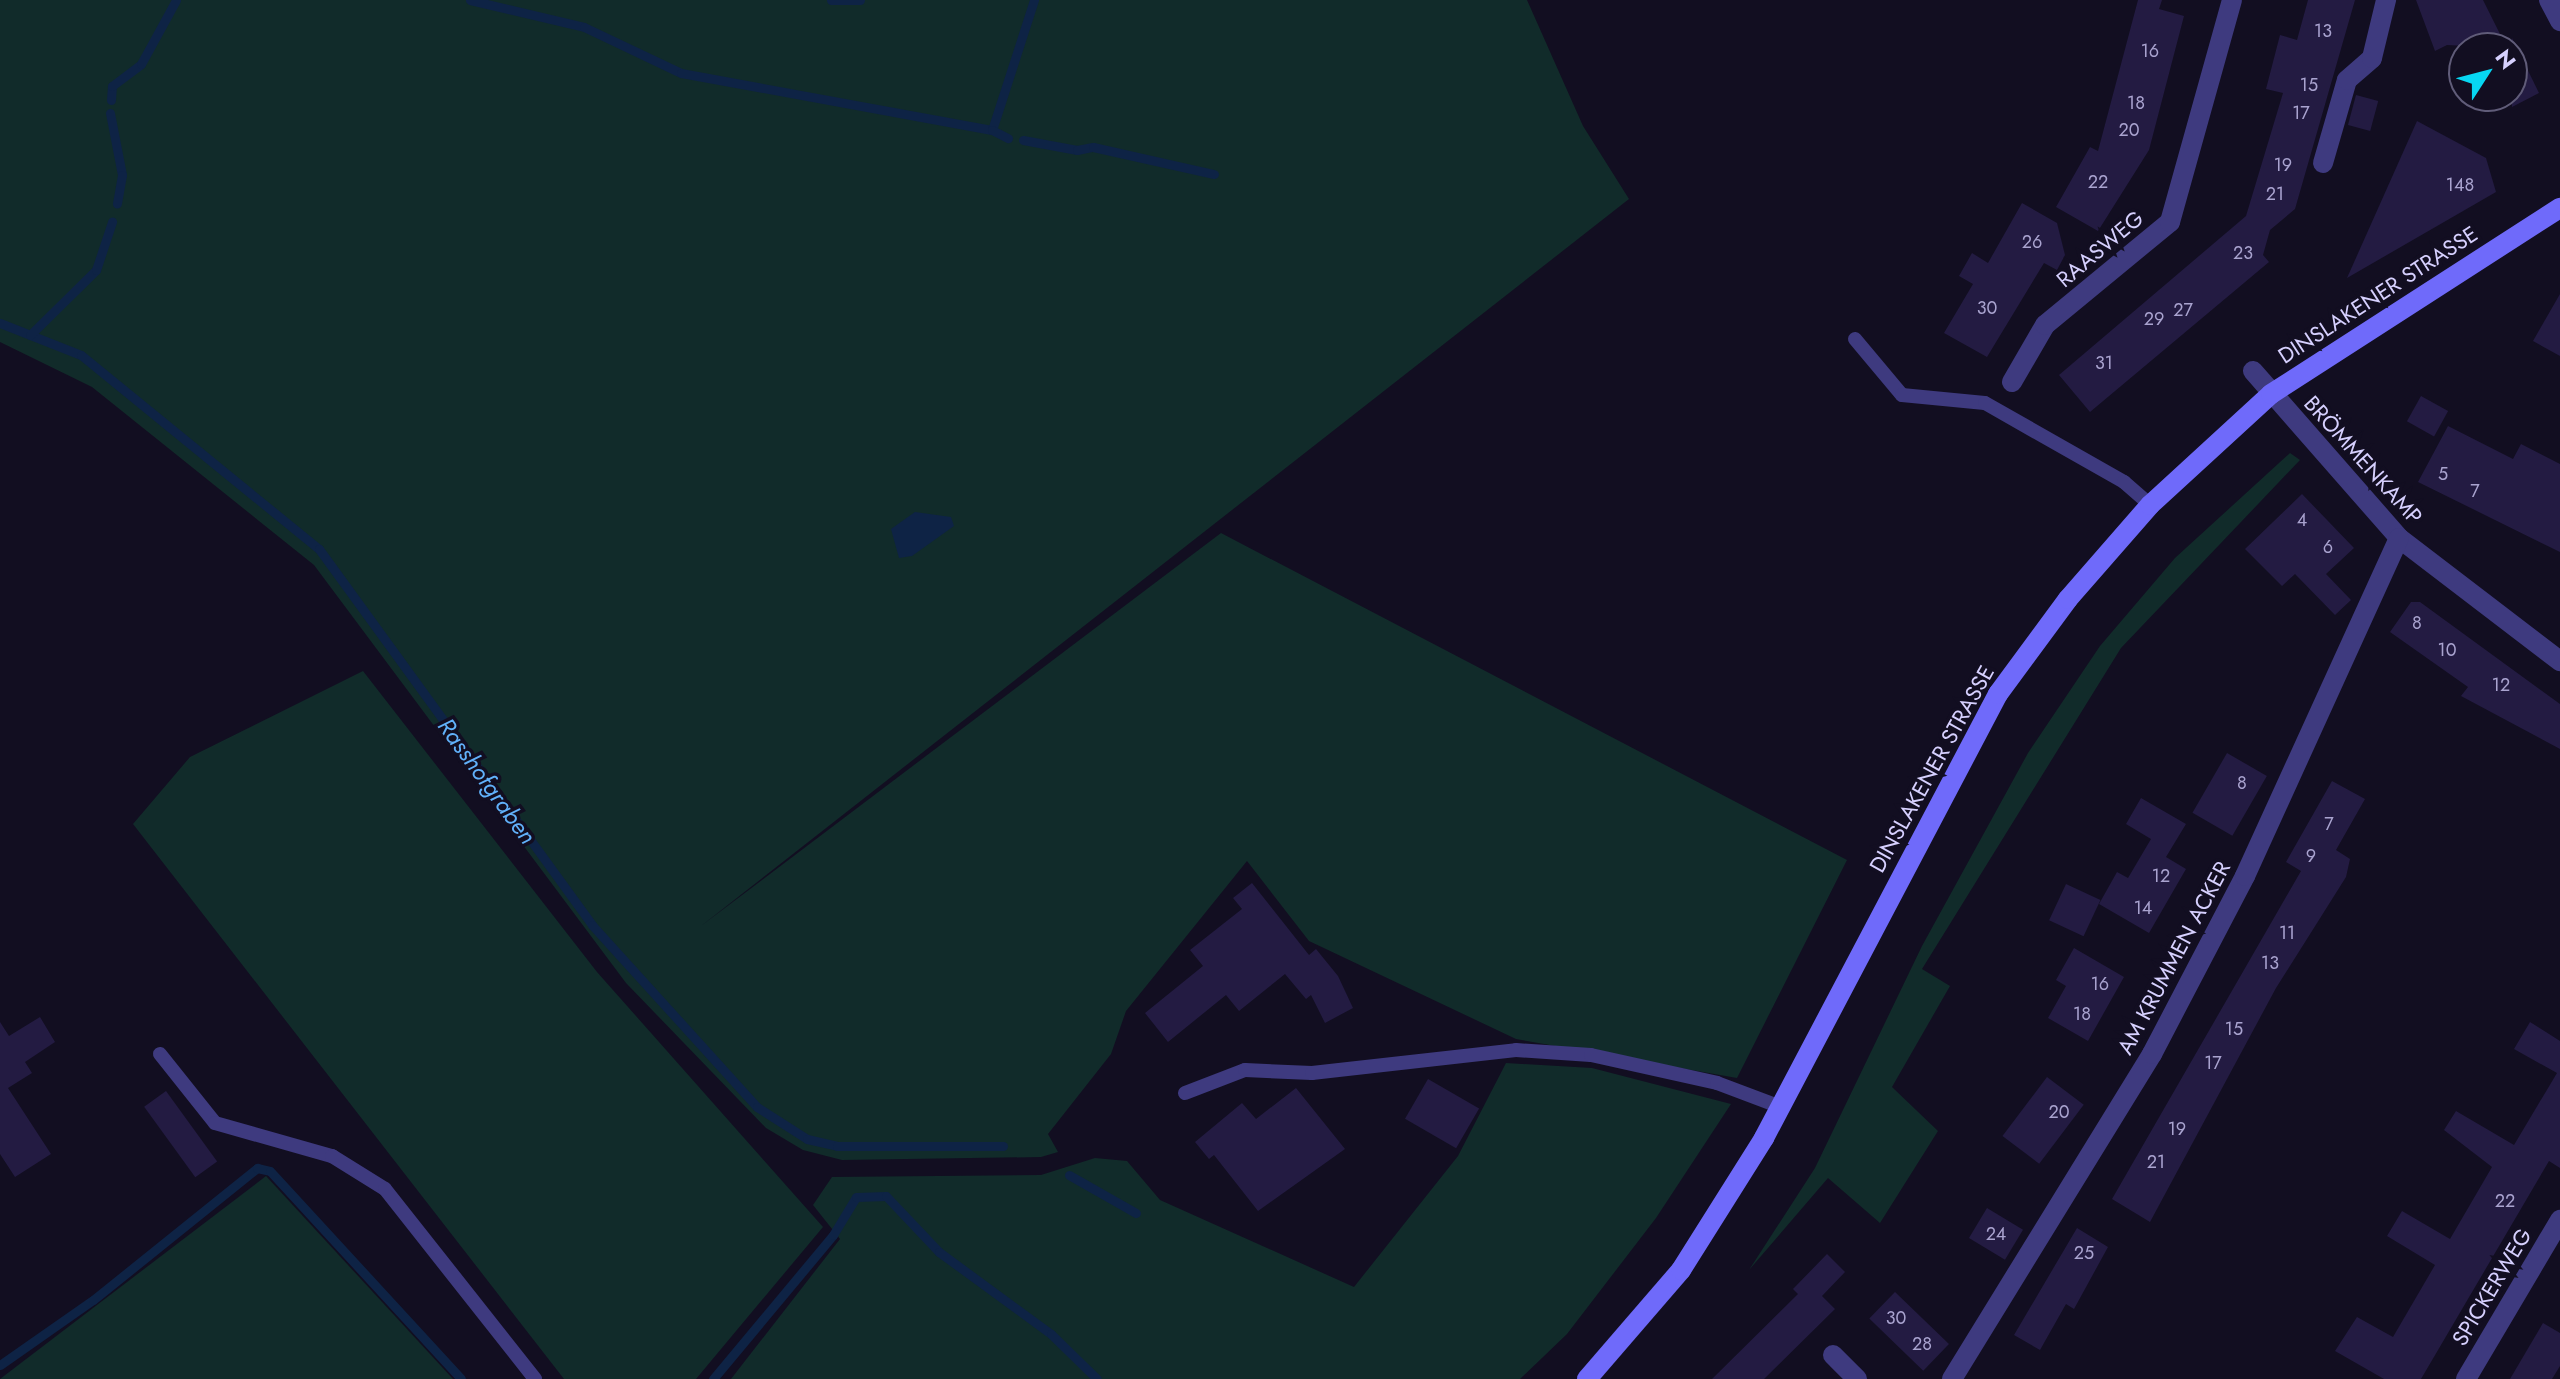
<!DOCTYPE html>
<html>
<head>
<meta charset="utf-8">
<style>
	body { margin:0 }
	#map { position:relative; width:2560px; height:1379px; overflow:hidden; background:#120e21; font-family:Jost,sans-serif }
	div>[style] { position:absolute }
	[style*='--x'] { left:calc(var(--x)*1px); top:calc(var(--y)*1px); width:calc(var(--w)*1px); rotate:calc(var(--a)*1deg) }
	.green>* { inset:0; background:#112b2a }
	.water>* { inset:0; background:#0e2345 }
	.stream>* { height:9px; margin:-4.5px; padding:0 4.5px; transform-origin:4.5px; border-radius:4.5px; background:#0e2345 }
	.building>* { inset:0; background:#231b42; transform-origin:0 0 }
	.service>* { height:14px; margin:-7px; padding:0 7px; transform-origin:7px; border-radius:7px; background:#3e3a7f }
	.minor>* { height:20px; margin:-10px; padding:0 10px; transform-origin:10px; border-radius:10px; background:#3e3a7f }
	.secondary>* { height:20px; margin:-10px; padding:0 10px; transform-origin:10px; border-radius:10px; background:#6f6afa }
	span { translate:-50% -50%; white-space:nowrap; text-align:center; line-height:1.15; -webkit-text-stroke:7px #120e21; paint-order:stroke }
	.number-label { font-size:18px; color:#a9a3cf }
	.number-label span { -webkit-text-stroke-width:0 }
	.street-label { font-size:22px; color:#d6d0fe }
	.water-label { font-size:24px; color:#61b1fa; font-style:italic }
	.north { position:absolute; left:2448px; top:32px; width:80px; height:80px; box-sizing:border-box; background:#120e21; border:2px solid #605c79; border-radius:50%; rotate:54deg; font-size:22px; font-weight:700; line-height:32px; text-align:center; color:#d6d0fe }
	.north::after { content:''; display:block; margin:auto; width:28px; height:36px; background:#07d7f2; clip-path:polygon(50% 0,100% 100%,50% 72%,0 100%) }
</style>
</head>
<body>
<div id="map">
	<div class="green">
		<div style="clip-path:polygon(0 0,1527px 0,1583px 126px,1629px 199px,701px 926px,1221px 533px,1847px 860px,1737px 1078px,1516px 1039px,1309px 941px,1247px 861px,1126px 1011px,1111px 1054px,1048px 1134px,1058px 1152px,1041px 1157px,842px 1160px,803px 1150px,766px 1128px,626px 983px,314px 565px,92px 387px,0 342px)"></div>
		<div style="clip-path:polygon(2290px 453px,2300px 460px,2121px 648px,1922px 969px,1950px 986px,1892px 1087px,1938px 1131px,1880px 1223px,1828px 1178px,1749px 1270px,1815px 1168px,1922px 946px,2028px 753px,2100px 646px,2175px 558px)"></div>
		<div style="clip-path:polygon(363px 671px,597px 972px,823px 1227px,696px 1379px,564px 1379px,133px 824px,190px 757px)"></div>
		<div style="clip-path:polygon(1506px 1063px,1592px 1068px,1731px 1104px,1656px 1218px,1567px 1334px,1520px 1379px,731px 1379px,840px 1239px,813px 1205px,832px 1177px,1041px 1175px,1095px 1158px,1127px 1161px,1160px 1200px,1354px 1287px,1458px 1156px)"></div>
		<div style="clip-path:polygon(266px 1176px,453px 1379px,0 1379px)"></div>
	</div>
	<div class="water">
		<div style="clip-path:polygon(915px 512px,951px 517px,954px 526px,912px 556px,899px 558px,891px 529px)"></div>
	</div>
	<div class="stream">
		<div style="--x:470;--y:0;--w:117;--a:13.3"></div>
		<div style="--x:584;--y:27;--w:107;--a:25.4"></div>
		<div style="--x:681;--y:73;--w:316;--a:10.4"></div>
		<div style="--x:992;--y:130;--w:137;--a:-72.1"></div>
		<div style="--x:831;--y:0;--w:29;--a:0"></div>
		<div style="--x:111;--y:100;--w:14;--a:-86"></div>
		<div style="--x:112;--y:86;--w:36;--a:-37"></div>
		<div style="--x:141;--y:64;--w:73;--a:-61.3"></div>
		<div style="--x:110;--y:113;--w:63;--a:79"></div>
		<div style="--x:122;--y:175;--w:29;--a:100"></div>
		<div style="--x:992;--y:130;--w:18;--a:27"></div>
		<div style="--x:1023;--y:140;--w:55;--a:10.5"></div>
		<div style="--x:1077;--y:150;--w:16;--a:-11"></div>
		<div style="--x:1093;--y:147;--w:124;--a:12.6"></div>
		<div style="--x:0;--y:323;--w:87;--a:21.6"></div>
		<div style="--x:81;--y:355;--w:307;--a:39.2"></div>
		<div style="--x:319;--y:549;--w:465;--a:54"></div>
		<div style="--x:592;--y:925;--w:246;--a:47.8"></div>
		<div style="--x:757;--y:1107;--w:59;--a:32.6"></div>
		<div style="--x:807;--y:1139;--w:31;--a:13"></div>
		<div style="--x:837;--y:1146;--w:166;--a:0"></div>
		<div style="--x:30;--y:335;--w:93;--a:-44.6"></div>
		<div style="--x:96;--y:270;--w:51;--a:-71.6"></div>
		<div style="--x:1069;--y:1175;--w:77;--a:29.6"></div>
		<div style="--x:0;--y:1365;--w:113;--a:-35"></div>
		<div style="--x:93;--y:1300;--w:211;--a:-38.8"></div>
		<div style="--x:257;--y:1168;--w:13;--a:13"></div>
		<div style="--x:270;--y:1171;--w:282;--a:47.4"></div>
		<div style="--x:713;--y:1379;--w:187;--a:-50.2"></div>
		<div style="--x:833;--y:1235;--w:44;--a:-58.8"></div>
		<div style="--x:856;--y:1197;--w:30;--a:-2"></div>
		<div style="--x:886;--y:1196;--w:77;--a:46.6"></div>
		<div style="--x:939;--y:1252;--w:139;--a:36.2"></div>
		<div style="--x:1051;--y:1334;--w:64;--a:44.4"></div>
	</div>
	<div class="building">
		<div style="clip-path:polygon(2138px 0,2162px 0,2159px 9px,2184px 16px,2149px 150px,2098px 231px,2056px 207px,2090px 147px,2098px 151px)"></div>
		<div style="clip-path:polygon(2308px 0,2355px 0,2295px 209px,2270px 230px,2263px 255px,2269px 262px,2090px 412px,2059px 375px,2246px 216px,2283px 93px,2266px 89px,2280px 35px,2297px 40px)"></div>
		<div style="clip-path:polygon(2416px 0,2483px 0,2507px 48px,2447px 45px,2435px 51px)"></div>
		<div style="clip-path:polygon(2512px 38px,2539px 93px,2512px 107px)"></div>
		<div style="left:2356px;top:95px;width:23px;height:31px;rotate:15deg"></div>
		<div style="clip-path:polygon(2417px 121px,2486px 158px,2496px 192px,2347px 278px)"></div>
		<div style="clip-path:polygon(2022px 203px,2057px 223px,2065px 255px,2057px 270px,2044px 263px,1987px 357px,1944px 333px,1973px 284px,1959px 276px,1972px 253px,1988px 263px)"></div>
		<div style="clip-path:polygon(2560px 294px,2560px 356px,2533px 341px)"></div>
		<div style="left:2421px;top:396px;width:31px;height:29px;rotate:29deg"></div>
		<div style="clip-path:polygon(2448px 426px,2513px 459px,2521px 444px,2560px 464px,2560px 552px,2418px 482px)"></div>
		<div style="clip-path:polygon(2302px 494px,2354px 548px,2326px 574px,2351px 600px,2335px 615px,2295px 574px,2282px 586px,2245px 549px)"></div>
		<div style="clip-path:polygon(2411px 602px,2420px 602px,2560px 704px,2560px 749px,2461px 696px,2468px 687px,2390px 632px)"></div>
		<div style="left:2227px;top:753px;width:46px;height:69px;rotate:30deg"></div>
		<div style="clip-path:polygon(2332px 781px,2365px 799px,2336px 850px,2350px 859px,2346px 877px,2276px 988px,2150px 1222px,2112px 1199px,2301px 871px,2286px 862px)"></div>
		<div style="clip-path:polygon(2141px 798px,2186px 824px,2166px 857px,2186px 869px,2149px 933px,2099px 904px,2117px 872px,2128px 878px,2151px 839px,2126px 824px)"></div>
		<div style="clip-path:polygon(1252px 883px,1309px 955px,1316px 949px,1338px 976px,1353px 1008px,1325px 1023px,1311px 995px,1306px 999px,1285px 974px,1239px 1011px,1226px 995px,1168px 1042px,1145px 1013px,1203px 966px,1190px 950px,1242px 909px,1233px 898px)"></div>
		<div style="left:2066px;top:884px;width:38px;height:40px;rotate:25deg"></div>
		<div style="clip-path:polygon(2074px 948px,2124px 977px,2088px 1041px,2048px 1018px,2066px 986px,2056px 980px)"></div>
		<div style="clip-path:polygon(40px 1017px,55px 1042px,25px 1062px,32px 1073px,8px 1088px,51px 1154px,15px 1177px,0 1154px,0 1022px,9px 1036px)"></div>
		<div style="clip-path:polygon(2530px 1022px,2560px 1041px,2560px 1168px,2549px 1161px,2421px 1379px,2384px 1379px,2335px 1351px,2357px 1317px,2393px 1337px,2435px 1265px,2387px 1236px,2402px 1211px,2450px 1239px,2492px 1167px,2444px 1130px,2456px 1111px,2514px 1145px,2557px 1073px,2514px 1049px)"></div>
		<div style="left:2047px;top:1077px;width:46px;height:74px;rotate:37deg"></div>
		<div style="left:1428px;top:1079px;width:59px;height:46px;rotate:30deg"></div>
		<div style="clip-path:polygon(1296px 1088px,1345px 1149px,1258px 1211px,1214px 1155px,1209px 1159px,1195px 1142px,1242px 1103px,1256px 1119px)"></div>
		<div style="left:166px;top:1091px;width:87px;height:27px;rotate:54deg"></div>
		<div style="left:1987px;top:1208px;width:42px;height:35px;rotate:31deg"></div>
		<div style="clip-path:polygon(2077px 1228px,2108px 1247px,2074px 1309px,2066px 1304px,2040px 1350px,2014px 1335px)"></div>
		<div style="clip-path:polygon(1827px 1254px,1845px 1272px,1822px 1296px,1835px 1309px,1764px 1379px,1712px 1379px,1798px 1294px,1793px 1289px)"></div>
		<div style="left:1895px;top:1292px;width:75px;height:37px;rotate:44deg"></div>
		<div style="clip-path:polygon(2543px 1323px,2560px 1333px,2560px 1366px,2552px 1379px,2510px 1379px)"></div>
	</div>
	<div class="service">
		<div style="--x:1855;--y:339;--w:73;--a:50"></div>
		<div style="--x:1902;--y:395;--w:83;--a:5.5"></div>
		<div style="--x:1985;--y:403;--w:160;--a:29.6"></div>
		<div style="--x:2124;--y:482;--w:35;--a:41"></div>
		<div style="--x:160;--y:1054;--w:88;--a:51.4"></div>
		<div style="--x:215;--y:1123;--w:122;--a:15.8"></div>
		<div style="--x:332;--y:1156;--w:62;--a:31.9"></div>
		<div style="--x:385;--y:1189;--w:242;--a:51.7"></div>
		<div style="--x:1185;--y:1093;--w:64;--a:-21"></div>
		<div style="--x:1245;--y:1070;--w:67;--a:2.6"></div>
		<div style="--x:1312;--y:1073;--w:205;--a:-6.4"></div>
		<div style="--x:1516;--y:1050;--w:75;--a:3.8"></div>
		<div style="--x:1591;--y:1055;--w:129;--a:12.5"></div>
		<div style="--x:1717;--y:1083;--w:68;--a:20.6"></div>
	</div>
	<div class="minor">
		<div style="--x:2549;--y:0;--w:24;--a:62"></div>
		<div style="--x:2323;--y:163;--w:86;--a:-73.9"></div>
		<div style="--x:2347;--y:80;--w:33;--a:-41"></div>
		<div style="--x:2372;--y:58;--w:60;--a:-76.4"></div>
		<div style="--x:2253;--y:371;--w:222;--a:48.8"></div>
		<div style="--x:2399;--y:538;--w:203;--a:37.4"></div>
		<div style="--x:2012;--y:382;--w:66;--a:-59.9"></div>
		<div style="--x:2045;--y:325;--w:162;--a:-39.5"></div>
		<div style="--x:2170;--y:222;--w:230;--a:-74.4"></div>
		<div style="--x:1833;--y:1355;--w:34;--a:45"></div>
		<div style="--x:1952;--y:1379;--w:382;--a:-58.4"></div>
		<div style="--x:2152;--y:1054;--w:201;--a:-62.4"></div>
		<div style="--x:2245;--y:876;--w:371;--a:-65.5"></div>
		<div style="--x:2466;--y:1379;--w:185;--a:-59.4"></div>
	</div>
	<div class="secondary">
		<div style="--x:1587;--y:1379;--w:144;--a:-49.2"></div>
		<div style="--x:1681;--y:1270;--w:156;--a:-57.8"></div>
		<div style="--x:1764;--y:1138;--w:502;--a:-62.21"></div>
		<div style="--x:1998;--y:694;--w:118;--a:-53.6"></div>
		<div style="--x:2068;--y:599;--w:125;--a:-48.9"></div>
		<div style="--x:2150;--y:505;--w:164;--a:-42.5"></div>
		<div style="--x:2271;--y:394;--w:344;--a:-32.8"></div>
	</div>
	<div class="number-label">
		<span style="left:2323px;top:31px">13</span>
		<span style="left:2150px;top:51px">16</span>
		<span style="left:2309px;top:85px">15</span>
		<span style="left:2136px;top:103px">18</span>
		<span style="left:2301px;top:113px">17</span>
		<span style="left:2129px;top:130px">20</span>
		<span style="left:2283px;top:165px">19</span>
		<span style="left:2098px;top:182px">22</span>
		<span style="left:2460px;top:185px">148</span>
		<span style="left:2275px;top:194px">21</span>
		<span style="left:2032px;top:242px">26</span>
		<span style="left:2243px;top:253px">23</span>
		<span style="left:1987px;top:308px">30</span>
		<span style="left:2183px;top:310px">27</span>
		<span style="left:2154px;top:319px">29</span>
		<span style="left:2104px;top:363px">31</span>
		<span style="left:2443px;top:474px">5</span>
		<span style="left:2475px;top:491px">7</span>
		<span style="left:2302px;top:520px">4</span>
		<span style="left:2328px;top:547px">6</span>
		<span style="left:2417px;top:623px">8</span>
		<span style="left:2447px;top:650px">10</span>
		<span style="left:2501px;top:685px">12</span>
		<span style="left:2242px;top:783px">8</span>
		<span style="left:2329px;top:824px">7</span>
		<span style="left:2311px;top:856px">9</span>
		<span style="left:2161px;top:876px">12</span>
		<span style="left:2143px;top:908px">14</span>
		<span style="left:2287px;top:933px">11</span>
		<span style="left:2270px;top:963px">13</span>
		<span style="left:2100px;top:984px">16</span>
		<span style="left:2082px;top:1014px">18</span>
		<span style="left:2234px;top:1029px">15</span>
		<span style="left:2213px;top:1063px">17</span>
		<span style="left:2059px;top:1112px">20</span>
		<span style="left:2177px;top:1129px">19</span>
		<span style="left:2156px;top:1162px">21</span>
		<span style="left:2505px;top:1201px">22</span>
		<span style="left:1996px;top:1234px">24</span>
		<span style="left:2084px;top:1253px">25</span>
		<span style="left:1896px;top:1318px">30</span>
		<span style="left:1922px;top:1344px">28</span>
	</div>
	<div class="street-label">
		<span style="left:2100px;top:249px;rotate:-40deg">RAASWEG</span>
		<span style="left:2378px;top:295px;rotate:-33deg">DINSLAKENER STRASSE</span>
		<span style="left:2363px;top:460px;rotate:48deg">BRÖMMENKAMP</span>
		<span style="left:1932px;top:769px;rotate:-61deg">DINSLAKENER STRASSE</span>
		<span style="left:2174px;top:958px;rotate:-62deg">AM KRUMMEN ACKER</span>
		<span style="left:2492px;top:1287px;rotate:-59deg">SPICKERWEG</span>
	</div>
	<div class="water-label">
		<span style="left:487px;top:781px;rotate:54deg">Rasshofgraben</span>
	</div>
	<div class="north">N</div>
</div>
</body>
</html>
